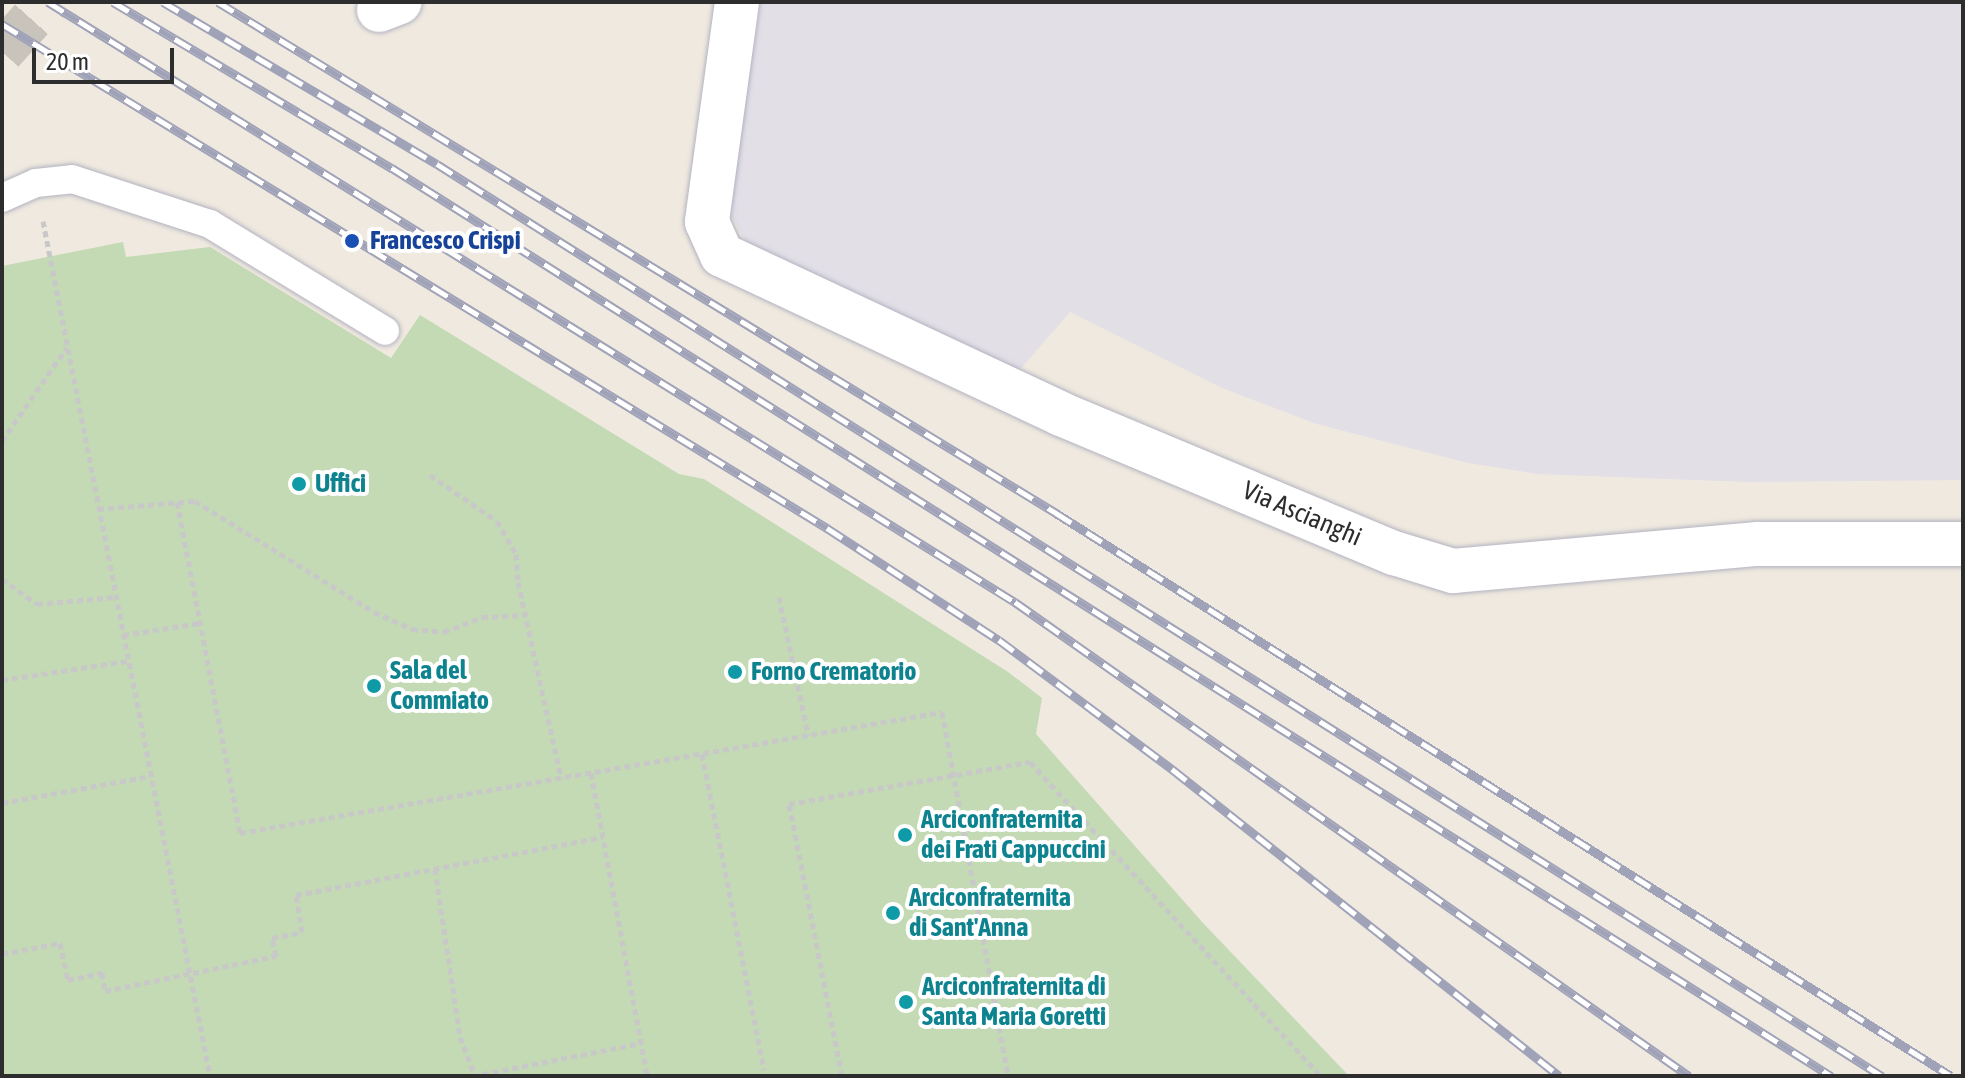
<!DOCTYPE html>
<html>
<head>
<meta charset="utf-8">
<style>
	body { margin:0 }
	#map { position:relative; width:1965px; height:1078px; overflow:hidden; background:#efe9df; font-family:"Asap Condensed",sans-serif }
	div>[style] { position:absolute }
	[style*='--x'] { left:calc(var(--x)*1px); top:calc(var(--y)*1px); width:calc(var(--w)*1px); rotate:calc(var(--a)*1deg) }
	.industrial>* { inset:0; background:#e2dfe7 }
	.cemetery>* { inset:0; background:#c3dab4 }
	.secondary-tunnel>* { height:44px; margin-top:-22px; transform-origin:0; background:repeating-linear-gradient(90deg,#c8c3bb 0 44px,transparent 0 66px) }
	.path>* { height:5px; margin-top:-2.5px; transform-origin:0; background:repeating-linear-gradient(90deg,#c8c8c8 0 6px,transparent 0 10px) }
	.roads { filter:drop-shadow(0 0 2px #b3b3c1) drop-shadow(0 0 2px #b3b3c1) }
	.lane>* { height:28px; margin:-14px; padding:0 14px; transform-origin:14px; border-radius:14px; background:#fff }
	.street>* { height:44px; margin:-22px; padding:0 22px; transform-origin:22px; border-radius:22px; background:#fff }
	.rail>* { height:9px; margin-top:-4.5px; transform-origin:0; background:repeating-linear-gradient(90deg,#fff 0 18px,#a0a2b8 0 36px); box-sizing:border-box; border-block:2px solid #a0a2b8 }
	.dots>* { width:22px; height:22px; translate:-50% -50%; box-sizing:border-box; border:4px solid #fff; border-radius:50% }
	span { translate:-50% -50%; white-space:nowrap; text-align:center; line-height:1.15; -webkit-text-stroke:8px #fff; paint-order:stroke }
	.transit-label { font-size:26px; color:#164399; font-weight:700 }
	.left { translate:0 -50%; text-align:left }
	.culture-label { font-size:26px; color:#0d838f; font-weight:700 }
	.street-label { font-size:26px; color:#2d2d2d }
	.frame { position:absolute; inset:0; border:4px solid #2d2d2d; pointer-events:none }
	.scale { position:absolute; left:32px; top:48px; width:142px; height:36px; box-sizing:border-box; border:4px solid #2d2d2d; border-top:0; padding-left:10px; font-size:24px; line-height:28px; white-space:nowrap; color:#2d2d2d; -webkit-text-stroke:6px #fff; paint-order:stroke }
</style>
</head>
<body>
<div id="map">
	<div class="industrial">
		<div style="clip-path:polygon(761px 2px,1963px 2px,1963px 480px,1748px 482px,1538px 474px,1468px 463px,1317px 424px,1222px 388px,1070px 312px,1018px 372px,749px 247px,728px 210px)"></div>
	</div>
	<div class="cemetery">
		<div style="clip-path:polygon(123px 242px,126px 257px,210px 247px,391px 358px,420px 315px,679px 474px,704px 479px,1008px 672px,1042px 698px,1036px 734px,1203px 923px,1349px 1076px,2px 1076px,2px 266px)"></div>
	</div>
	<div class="secondary-tunnel">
		<div style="--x:2;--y:52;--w:67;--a:-48"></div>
	</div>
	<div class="path">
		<div style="--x:43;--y:221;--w:871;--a:78.95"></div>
		<div style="--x:2;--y:441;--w:114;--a:-55.3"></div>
		<div style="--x:430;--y:475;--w:81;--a:34.5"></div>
		<div style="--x:497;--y:521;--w:38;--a:60"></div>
		<div style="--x:516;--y:554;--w:28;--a:86"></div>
		<div style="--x:518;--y:582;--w:201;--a:77.6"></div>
		<div style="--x:177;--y:502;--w:337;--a:79.2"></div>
		<div style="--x:240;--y:833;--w:712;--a:-9.78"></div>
		<div style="--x:942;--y:712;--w:370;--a:79.7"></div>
		<div style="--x:98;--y:509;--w:97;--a:-4.7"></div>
		<div style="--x:195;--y:501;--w:211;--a:31.8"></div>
		<div style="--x:374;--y:612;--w:42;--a:24.1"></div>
		<div style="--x:412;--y:629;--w:32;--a:5"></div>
		<div style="--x:444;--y:632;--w:41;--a:-21.5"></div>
		<div style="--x:482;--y:617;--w:42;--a:-2.7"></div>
		<div style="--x:2;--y:579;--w:43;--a:35.5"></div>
		<div style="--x:37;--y:604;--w:79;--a:-5.1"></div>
		<div style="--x:779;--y:597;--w:141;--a:78.1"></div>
		<div style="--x:123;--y:635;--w:78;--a:-8.9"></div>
		<div style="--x:2;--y:680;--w:127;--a:-8.6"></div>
		<div style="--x:702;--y:754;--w:322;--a:78.9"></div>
		<div style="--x:591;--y:773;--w:308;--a:79.5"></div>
		<div style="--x:2;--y:803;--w:151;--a:-10.3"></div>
		<div style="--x:435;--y:869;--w:170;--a:81.5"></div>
		<div style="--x:460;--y:1037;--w:42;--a:69"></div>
		<div style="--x:2;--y:954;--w:59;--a:-10.7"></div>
		<div style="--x:60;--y:943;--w:38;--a:78"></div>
		<div style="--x:68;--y:980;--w:35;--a:-12"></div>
		<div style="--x:102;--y:973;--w:18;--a:81"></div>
		<div style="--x:105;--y:991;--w:175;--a:-11.6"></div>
		<div style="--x:276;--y:956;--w:18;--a:-103"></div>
		<div style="--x:272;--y:938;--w:31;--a:-11"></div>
		<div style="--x:302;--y:932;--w:37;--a:-99"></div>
		<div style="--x:296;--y:895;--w:312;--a:-10.7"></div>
		<div style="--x:473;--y:1076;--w:171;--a:-11.1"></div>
		<div style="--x:842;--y:1076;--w:277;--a:-101"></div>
		<div style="--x:789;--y:804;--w:245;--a:-9.9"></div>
		<div style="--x:1030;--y:762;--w:428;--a:47.2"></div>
	</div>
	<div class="roads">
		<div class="lane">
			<div style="--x:2;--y:198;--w:37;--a:-24"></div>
			<div style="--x:36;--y:183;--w:36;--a:-6"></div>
			<div style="--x:72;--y:179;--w:145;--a:18.1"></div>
			<div style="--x:210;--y:224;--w:205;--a:31.4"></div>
		</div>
		<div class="street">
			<div style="--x:737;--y:2;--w:222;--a:97.8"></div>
			<div style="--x:707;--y:222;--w:36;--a:66"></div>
			<div style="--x:722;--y:255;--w:374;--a:25.1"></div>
			<div style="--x:1061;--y:414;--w:361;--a:22.7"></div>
			<div style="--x:1394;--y:553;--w:62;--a:17"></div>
			<div style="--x:1453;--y:571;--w:306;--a:-5.1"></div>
			<div style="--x:1758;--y:544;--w:205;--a:0"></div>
			<div style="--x:379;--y:10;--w:22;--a:-21"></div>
		</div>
	</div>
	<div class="rail">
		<div style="--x:48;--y:2;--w:1138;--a:31.82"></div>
		<div style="--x:1015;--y:602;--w:824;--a:35.12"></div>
		<div style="--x:113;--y:2;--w:325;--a:30.8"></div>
		<div style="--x:392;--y:168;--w:1702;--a:32.25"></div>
		<div style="--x:163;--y:2;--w:318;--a:30.6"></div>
		<div style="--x:437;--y:164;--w:1709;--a:32.26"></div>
		<div style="--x:218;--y:2;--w:982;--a:31.37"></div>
		<div style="--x:1056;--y:513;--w:1057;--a:32.17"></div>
		<div style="--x:2;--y:24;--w:967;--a:31.42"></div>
		<div style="--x:827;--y:528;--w:205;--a:33.1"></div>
		<div style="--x:999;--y:640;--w:216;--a:36.7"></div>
		<div style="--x:1172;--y:769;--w:494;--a:38.4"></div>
	</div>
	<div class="dots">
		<div style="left:352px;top:241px;background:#1a4fb4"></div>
		<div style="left:299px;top:484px;background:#0f9aa8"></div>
		<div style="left:735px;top:672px;background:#0f9aa8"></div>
		<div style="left:374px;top:686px;background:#0f9aa8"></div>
		<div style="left:905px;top:835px;background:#0f9aa8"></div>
		<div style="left:893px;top:913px;background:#0f9aa8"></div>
		<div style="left:906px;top:1002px;background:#0f9aa8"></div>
	</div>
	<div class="transit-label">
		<span class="left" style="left:370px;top:241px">Francesco Crispi</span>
	</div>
	<div class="culture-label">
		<span class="left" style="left:315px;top:484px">Uffici</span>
		<span class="left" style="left:390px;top:686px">Sala del<br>Commiato</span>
		<span class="left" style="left:751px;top:672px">Forno Crematorio</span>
		<span class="left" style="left:921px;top:835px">Arciconfraternita<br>dei Frati Cappuccini</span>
		<span class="left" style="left:909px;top:913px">Arciconfraternita<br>di Sant'Anna</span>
		<span class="left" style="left:922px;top:1002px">Arciconfraternita di<br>Santa Maria Goretti</span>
	</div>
	<div class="street-label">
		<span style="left:1302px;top:514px;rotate:23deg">Via Ascianghi</span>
	</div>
	<div class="frame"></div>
	<div class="scale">20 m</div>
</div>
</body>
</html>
